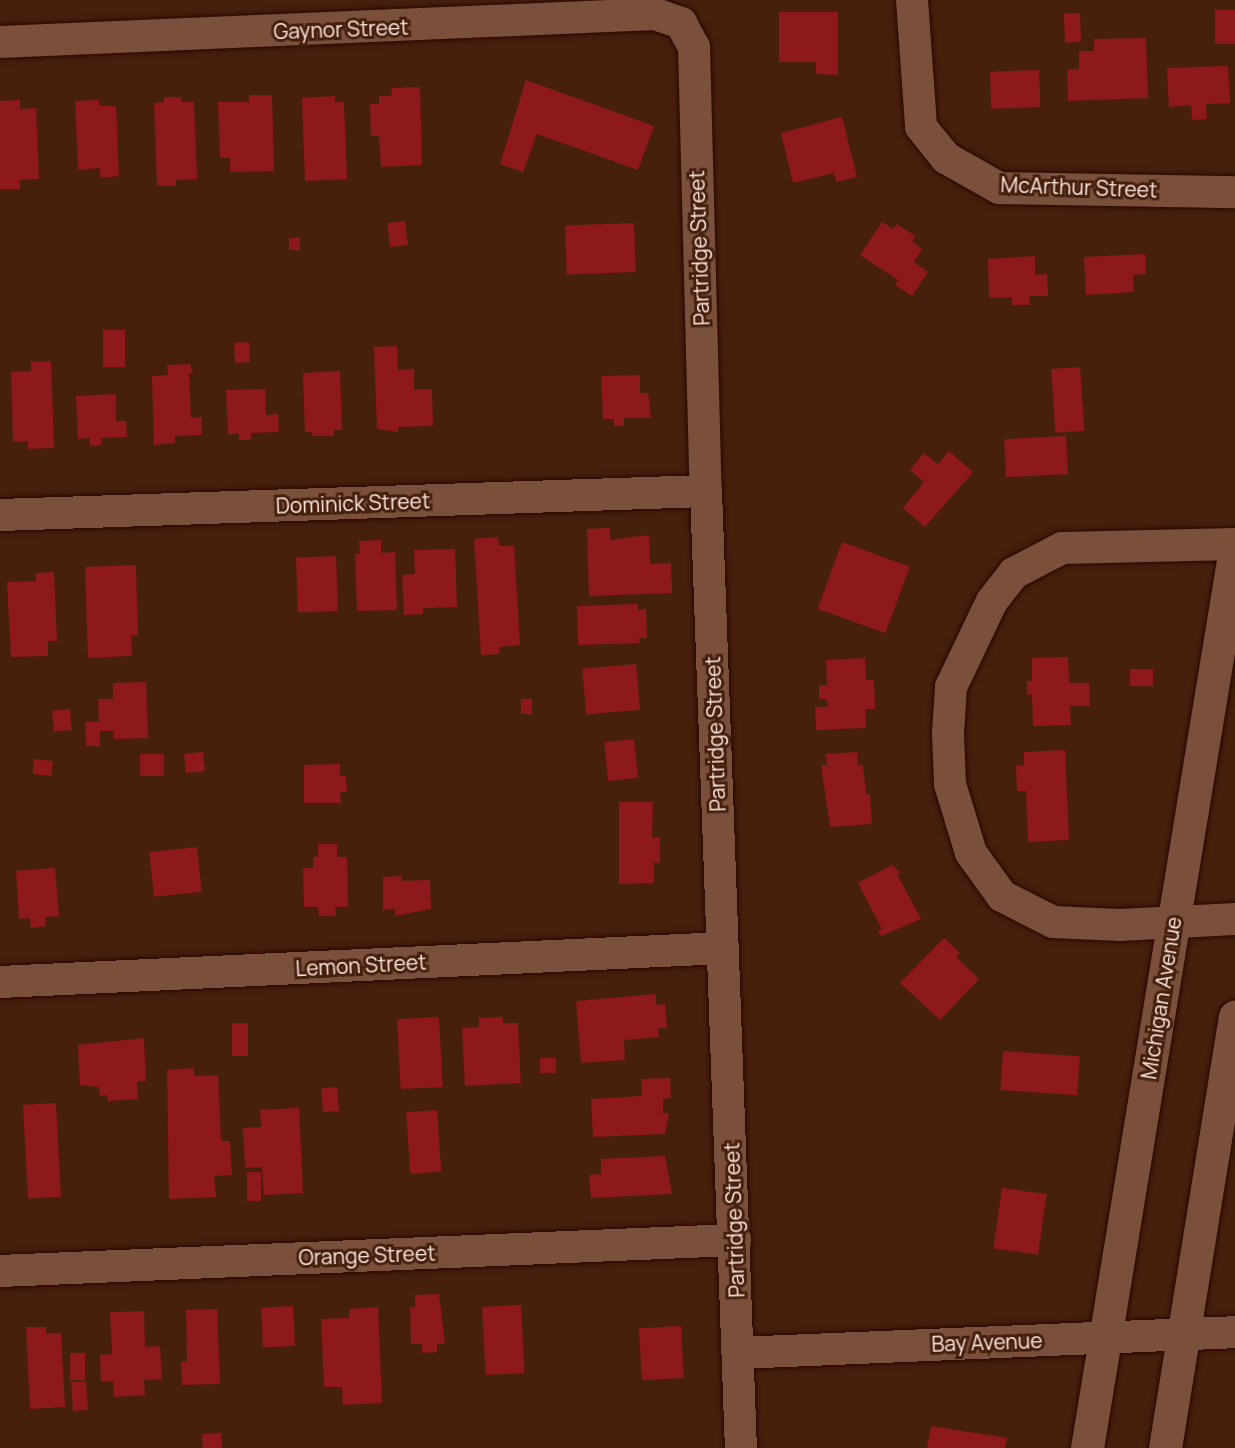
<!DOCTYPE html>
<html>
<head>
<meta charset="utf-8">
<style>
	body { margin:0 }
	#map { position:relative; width:1235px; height:1448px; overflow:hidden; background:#46200d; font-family:Manrope,sans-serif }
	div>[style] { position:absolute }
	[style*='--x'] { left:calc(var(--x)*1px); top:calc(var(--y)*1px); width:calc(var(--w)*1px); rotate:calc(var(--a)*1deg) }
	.building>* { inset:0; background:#8d191d; transform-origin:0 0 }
	.roads { filter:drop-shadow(0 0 2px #2b0700) drop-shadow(0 0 2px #2b0700) }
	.street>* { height:32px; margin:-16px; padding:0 16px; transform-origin:16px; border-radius:16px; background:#7a4f3b }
	.secondary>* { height:33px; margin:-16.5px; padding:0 16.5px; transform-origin:16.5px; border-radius:16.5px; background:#7a4f3b }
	span { translate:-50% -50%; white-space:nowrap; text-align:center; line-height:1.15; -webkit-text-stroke:6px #46200d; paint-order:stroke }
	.street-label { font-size:21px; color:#fde8df }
</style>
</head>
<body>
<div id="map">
	<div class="building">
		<div style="left:1215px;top:10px;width:20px;height:34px"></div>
		<div style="clip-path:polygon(779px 12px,838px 12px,838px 75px,816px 74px,816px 62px,779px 62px)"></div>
		<div style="left:1080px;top:13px;width:29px;height:16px;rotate:88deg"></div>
		<div style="clip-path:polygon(1146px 38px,1148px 98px,1068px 101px,1067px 70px,1079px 69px,1079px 51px,1094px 51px,1094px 39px)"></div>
		<div style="clip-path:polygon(1228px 66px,1230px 103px,1206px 104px,1207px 119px,1192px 120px,1191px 105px,1169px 107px,1167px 68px)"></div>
		<div style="left:1039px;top:70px;width:37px;height:49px;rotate:88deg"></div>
		<div style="clip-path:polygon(526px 80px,654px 126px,638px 170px,537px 134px,523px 172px,500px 164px)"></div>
		<div style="clip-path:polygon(420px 87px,422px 165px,381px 167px,379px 136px,371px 136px,370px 104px,379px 104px,379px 96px,392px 96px,391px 88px)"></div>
		<div style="clip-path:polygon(249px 95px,272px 95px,274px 171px,230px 172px,230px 158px,220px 158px,218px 102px,249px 102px)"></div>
		<div style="clip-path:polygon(335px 96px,335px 102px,344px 102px,347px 179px,305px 181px,302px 98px)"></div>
		<div style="clip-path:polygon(164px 97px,181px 97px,182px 102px,194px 102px,197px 179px,176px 180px,176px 186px,157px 186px,154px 103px,164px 102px)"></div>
		<div style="clip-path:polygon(20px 100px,20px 109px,36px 108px,39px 179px,20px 180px,20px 189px,0 189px,0 101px)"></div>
		<div style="clip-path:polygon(99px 100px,99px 106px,116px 106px,119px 176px,100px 178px,100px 168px,78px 170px,75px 101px)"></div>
		<div style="clip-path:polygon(842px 117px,857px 177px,836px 182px,834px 173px,793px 183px,781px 133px)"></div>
		<div style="left:405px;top:221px;width:24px;height:18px;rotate:83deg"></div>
		<div style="clip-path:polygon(882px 222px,893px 229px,897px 224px,915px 236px,912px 242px,922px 249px,914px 262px,928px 272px,912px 296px,895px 285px,898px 280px,860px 255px)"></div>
		<div style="left:634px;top:223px;width:49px;height:69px;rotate:88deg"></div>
		<div style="left:289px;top:238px;width:11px;height:12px"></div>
		<div style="clip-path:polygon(1145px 254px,1146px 274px,1133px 275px,1134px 292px,1086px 295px,1084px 257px)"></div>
		<div style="clip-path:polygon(1035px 256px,1035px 275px,1047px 274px,1048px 296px,1029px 296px,1030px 305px,1012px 305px,1012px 297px,989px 298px,988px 259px)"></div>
		<div style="left:103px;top:330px;width:22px;height:37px"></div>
		<div style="left:249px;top:342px;width:20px;height:15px;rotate:87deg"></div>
		<div style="clip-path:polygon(397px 346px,398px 370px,414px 369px,414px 389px,432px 389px,433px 426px,398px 427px,398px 432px,377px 429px,374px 347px)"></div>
		<div style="clip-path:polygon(51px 361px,54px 448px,28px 449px,28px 441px,13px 442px,11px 372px,31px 371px,31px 362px)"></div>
		<div style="clip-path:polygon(190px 364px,193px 373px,189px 373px,191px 418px,202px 417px,202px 435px,175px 436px,175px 443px,154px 445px,152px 376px,168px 375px,167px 365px)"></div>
		<div style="left:1080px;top:367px;width:64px;height:29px;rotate:86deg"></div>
		<div style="clip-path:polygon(340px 371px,342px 430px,334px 430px,334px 436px,312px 436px,312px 432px,305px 432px,303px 373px)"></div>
		<div style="clip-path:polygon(640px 375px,640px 393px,648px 393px,651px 418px,624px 418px,624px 426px,614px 426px,614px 419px,603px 419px,601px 376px)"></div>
		<div style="clip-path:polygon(265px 389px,266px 415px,278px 414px,279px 432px,251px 433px,251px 440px,239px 440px,239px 434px,228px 434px,226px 390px)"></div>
		<div style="clip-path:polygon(116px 394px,116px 421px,126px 421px,127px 437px,101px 438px,101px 445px,90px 446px,90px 438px,78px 439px,76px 396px)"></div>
		<div style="left:1066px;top:436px;width:38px;height:62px;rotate:87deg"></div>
		<div style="clip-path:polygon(949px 451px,973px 472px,925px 527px,903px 508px,924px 482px,910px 470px,924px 453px,938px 464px)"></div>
		<div style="clip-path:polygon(610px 528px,610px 540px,649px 535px,650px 564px,671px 563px,672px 593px,589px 596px,587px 529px)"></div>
		<div style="clip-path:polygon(498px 537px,499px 546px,514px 546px,520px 645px,499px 647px,500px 654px,481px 655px,474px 539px)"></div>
		<div style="clip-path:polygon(381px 540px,381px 553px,395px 552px,397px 610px,357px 611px,355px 554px,360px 554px,359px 541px)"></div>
		<div style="left:842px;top:542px;width:72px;height:71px;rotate:20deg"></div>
		<div style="clip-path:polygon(455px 549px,457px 607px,423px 608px,423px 614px,404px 615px,402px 575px,415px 574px,414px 550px)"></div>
		<div style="left:336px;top:556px;width:55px;height:40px;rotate:88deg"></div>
		<div style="clip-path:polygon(136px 565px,138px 635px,131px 635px,132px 656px,88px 658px,85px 567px)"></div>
		<div style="clip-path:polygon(54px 572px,57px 641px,48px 641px,48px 656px,11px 657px,7px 582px,36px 581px,36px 573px)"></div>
		<div style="clip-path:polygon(638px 604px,638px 610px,646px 609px,647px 638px,639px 638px,640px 643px,578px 645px,577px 606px)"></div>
		<div style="clip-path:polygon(1068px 657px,1069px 683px,1089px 683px,1090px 706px,1070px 706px,1071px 725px,1033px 726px,1032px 694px,1027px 695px,1027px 681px,1032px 681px,1032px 658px)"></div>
		<div style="clip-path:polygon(865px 658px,866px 680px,874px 680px,875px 709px,865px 709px,866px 728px,816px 730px,815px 707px,828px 707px,827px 699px,819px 699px,819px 685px,827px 685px,826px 660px)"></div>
		<div style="left:636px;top:664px;width:46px;height:54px;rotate:85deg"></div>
		<div style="left:1130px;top:669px;width:23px;height:17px"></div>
		<div style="clip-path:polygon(146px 682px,148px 738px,114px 739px,114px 731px,100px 731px,100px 746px,86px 746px,85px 722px,99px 722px,98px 699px,113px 699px,113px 683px)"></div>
		<div style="left:521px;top:699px;width:11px;height:15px"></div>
		<div style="left:70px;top:709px;width:21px;height:18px;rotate:85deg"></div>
		<div style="left:634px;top:739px;width:39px;height:30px;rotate:84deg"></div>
		<div style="clip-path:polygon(1065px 750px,1069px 840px,1028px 842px,1026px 791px,1017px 791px,1016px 766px,1024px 765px,1024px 752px)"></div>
		<div style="left:203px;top:752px;width:19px;height:19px;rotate:84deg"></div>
		<div style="clip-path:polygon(857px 752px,858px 765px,863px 765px,866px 794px,870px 794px,872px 824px,830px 827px,821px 765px,827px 765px,826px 754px)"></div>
		<div style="left:140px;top:754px;width:24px;height:22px"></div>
		<div style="left:34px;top:759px;width:19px;height:15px;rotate:6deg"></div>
		<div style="clip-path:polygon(340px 764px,340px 776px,346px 776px,347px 792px,340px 792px,341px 803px,304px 803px,304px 765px)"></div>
		<div style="clip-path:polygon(619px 802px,653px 802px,652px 838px,660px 838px,660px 863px,654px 862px,654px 883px,619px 884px)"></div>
		<div style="clip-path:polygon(318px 844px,337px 844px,337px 857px,347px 857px,348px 907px,335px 907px,336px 916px,319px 916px,318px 907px,304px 907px,303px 868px,313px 868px,313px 857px,318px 857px)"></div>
		<div style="left:197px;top:847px;width:45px;height:48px;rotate:84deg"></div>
		<div style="clip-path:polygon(892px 865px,901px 873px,897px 874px,921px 919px,881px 936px,878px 931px,882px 929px,858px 883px)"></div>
		<div style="clip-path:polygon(55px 868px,59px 916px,45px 917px,46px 926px,31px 928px,30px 918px,19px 919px,16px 871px)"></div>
		<div style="clip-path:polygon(402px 876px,402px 881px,430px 880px,431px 909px,395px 916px,395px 909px,383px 910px,383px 877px)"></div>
		<div style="clip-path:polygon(944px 938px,960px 953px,956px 957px,979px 979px,940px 1020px,900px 983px)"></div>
		<div style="clip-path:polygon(656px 994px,656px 1005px,665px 1004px,667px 1028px,658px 1028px,659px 1037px,624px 1040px,625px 1060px,581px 1063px,576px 1001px)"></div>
		<div style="left:439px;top:1017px;width:70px;height:42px;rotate:87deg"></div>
		<div style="clip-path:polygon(503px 1017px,503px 1023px,518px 1023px,521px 1083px,465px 1086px,462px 1028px,479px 1027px,479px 1018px)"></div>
		<div style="left:232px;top:1023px;width:16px;height:33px"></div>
		<div style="clip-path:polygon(144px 1038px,146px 1081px,137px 1082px,138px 1099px,107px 1101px,107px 1095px,100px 1096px,99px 1087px,80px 1085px,78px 1045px)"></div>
		<div style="left:1003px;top:1051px;width:77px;height:39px;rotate:4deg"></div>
		<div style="left:556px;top:1058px;width:15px;height:16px;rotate:90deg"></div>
		<div style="clip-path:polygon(194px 1068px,194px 1076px,218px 1075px,221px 1141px,230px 1141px,232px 1175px,214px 1176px,216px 1197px,169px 1199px,167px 1070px)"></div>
		<div style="clip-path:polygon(670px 1078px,671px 1098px,663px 1099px,663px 1113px,669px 1113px,665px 1134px,593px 1137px,591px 1099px,642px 1096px,641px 1079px)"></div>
		<div style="left:337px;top:1087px;width:24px;height:16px;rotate:85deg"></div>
		<div style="left:56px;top:1103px;width:94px;height:33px;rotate:87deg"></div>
		<div style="clip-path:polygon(299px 1108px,303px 1193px,264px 1195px,262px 1167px,245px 1168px,243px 1128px,261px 1127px,260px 1110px)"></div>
		<div style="left:437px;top:1110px;width:62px;height:31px;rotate:86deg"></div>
		<div style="clip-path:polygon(665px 1156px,672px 1194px,591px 1198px,589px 1175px,601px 1174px,601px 1159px)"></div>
		<div style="left:247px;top:1172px;width:14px;height:29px"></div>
		<div style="left:1002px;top:1188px;width:45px;height:61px;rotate:8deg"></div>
		<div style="clip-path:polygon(439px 1294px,445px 1344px,437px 1344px,437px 1352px,422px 1353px,422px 1344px,411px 1344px,410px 1307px,415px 1307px,415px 1295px)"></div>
		<div style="left:521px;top:1305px;width:68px;height:39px;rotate:87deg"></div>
		<div style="left:293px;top:1306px;width:40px;height:32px;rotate:87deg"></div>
		<div style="clip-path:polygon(378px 1307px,382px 1403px,343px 1405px,342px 1387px,324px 1387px,321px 1319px,349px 1318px,349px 1309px)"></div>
		<div style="clip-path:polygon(217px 1309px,220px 1384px,182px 1385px,181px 1362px,187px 1361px,186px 1310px)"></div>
		<div style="clip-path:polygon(144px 1311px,145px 1347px,160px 1346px,162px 1379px,144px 1380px,145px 1395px,114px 1397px,113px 1381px,101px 1382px,100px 1355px,112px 1354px,110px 1312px)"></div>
		<div style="left:681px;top:1326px;width:52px;height:42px;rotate:87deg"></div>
		<div style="clip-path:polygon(26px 1327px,46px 1327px,46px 1333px,61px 1333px,65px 1407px,30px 1409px)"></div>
		<div style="left:70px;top:1353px;width:15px;height:27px"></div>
		<div style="left:86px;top:1381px;width:29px;height:15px;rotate:86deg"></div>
		<div style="clip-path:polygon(931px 1426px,1007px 1438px,1005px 1448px,927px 1448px)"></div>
		<div style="left:221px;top:1433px;width:15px;height:19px;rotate:86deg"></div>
	</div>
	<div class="roads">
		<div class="street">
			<div style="--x:912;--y:0;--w:127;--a:85.9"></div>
			<div style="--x:921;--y:127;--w:40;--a:51"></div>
			<div style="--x:946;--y:158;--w:61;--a:29.5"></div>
			<div style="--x:999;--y:188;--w:236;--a:1"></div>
			<div style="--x:0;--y:42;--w:656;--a:-2.45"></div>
			<div style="--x:655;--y:14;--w:28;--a:19"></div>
			<div style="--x:681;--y:23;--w:27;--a:62"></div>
			<div style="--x:694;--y:47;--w:444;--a:88.5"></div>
			<div style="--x:706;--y:491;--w:958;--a:87.91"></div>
			<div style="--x:0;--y:515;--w:706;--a:-1.95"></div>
			<div style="--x:1235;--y:544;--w:173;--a:178.7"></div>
			<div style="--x:1062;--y:548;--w:54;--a:152.5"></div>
			<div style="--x:1014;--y:573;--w:36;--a:128"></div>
			<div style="--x:992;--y:601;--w:95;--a:115.5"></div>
			<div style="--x:951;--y:687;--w:47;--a:93.7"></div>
			<div style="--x:948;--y:734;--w:50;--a:87.7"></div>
			<div style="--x:950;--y:784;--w:72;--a:73.1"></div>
			<div style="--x:971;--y:853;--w:53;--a:54.2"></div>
			<div style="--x:1002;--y:896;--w:57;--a:27"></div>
			<div style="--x:1053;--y:922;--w:67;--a:2.6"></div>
			<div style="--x:1120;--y:925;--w:115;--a:-3"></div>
			<div style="--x:0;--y:982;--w:724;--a:-2.69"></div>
			<div style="--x:0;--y:1271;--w:736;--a:-2.42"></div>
			<div style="--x:738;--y:1353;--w:497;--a:-2.4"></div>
		</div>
		<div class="secondary">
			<div style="--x:1087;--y:1448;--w:912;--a:-80.66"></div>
			<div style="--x:1165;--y:1448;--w:437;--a:-80.8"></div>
		</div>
	</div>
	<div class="street-label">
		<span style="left:341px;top:29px;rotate:-2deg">Gaynor Street</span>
		<span style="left:1079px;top:187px;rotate:2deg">McArthur Street</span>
		<span style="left:699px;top:248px;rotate:-92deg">Partridge Street</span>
		<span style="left:353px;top:503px;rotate:-2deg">Dominick Street</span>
		<span style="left:715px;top:734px;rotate:-92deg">Partridge Street</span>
		<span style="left:361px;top:965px;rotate:-3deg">Lemon Street</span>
		<span style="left:1161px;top:998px;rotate:-81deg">Michigan Avenue</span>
		<span style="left:734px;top:1220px;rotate:-92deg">Partridge Street</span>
		<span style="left:367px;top:1255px;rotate:-2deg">Orange Street</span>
		<span style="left:987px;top:1342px;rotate:-2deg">Bay Avenue</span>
	</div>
</div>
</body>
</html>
